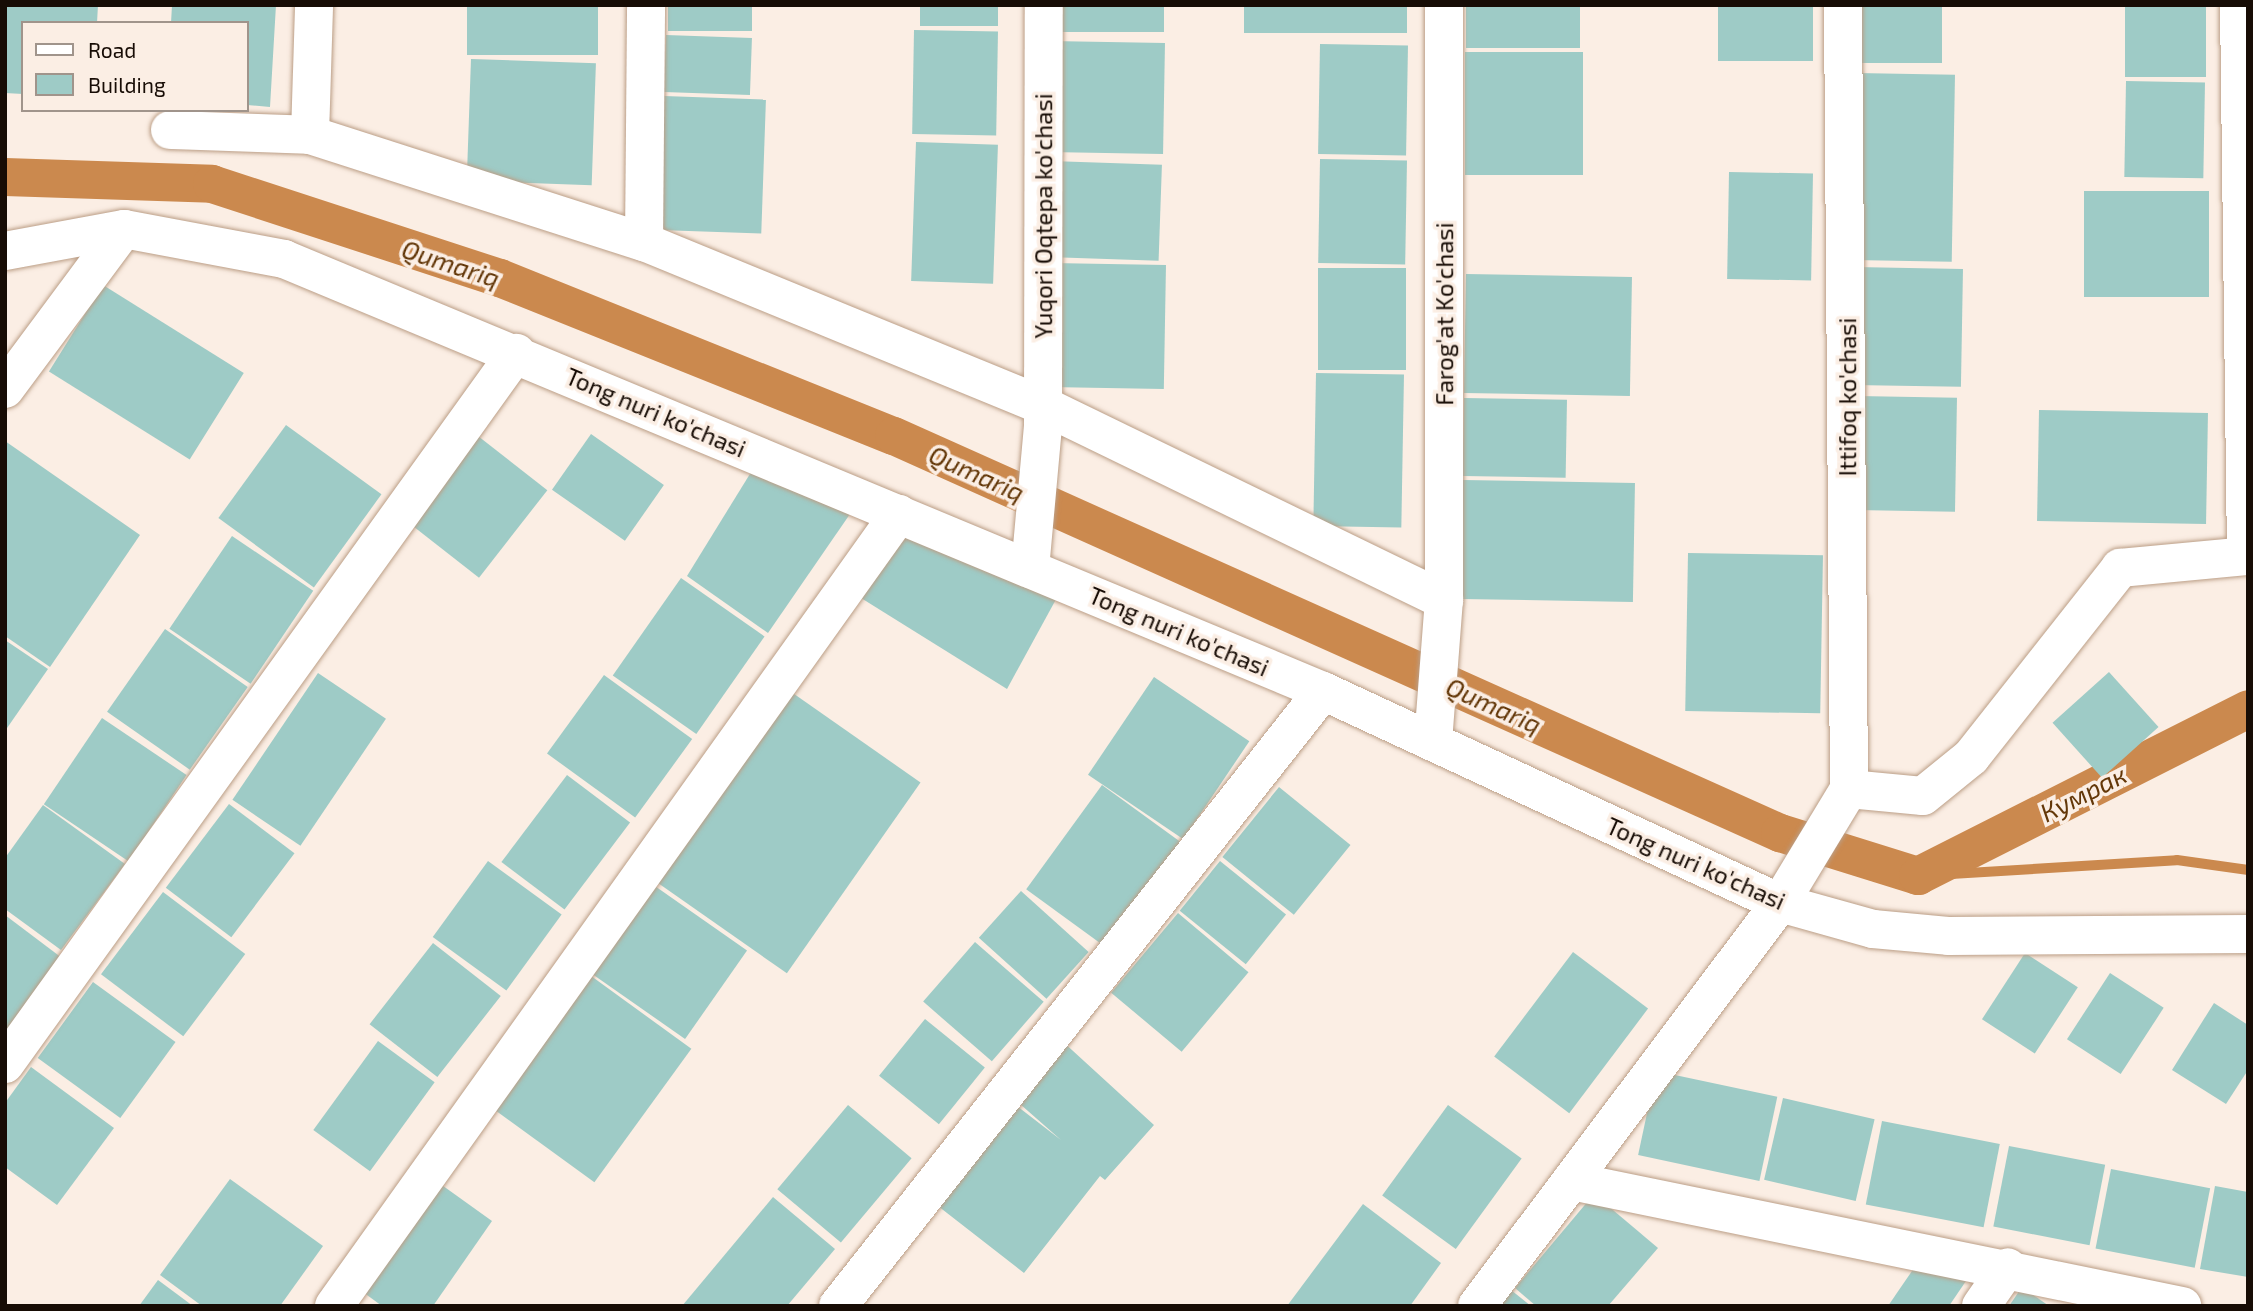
<!DOCTYPE html>
<html>
<head>
<meta charset="utf-8">
<style>
	body { margin:0 }
	#map { position:relative; width:2253px; height:1311px; overflow:hidden; background:#fbeee4; font-family:"Exo 2",sans-serif }
	div>[style] { position:absolute }
	[style*='--x'] { left:calc(var(--x)*1px); top:calc(var(--y)*1px); width:calc(var(--w)*1px); rotate:calc(var(--a)*1deg) }
	.stream>* { height:10px; margin:-5px; padding:0 5px; transform-origin:5px; border-radius:5px; background:#cb894e }
	.canal>* { height:38px; margin:-19px; padding:0 19px; transform-origin:19px; border-radius:19px; background:#cb894e }
	.building>* { inset:0; background:#9ecbc6; transform-origin:0 0 }
	.roads { filter:drop-shadow(0 0 2px #bb9e86) drop-shadow(0 0 2px #bb9e86) }
	.minor>* { height:38px; margin:-19px; padding:0 19px; transform-origin:19px; border-radius:19px; background:#fff }
	span { translate:-50% -50%; white-space:nowrap; text-align:center; line-height:1.15; -webkit-text-stroke:7px #fbeee4; paint-order:stroke }
	.street-label { font-size:24px; color:#170c05 }
	.water-label { font-size:26px; color:#633708; font-style:italic }
	.frame { position:absolute; inset:0; border:7px solid #170c05; pointer-events:none }
	.legend { position:absolute; left:21px; top:21px; width:228px; height:91px; box-sizing:border-box; background:#fbeee4; border:2px solid #a0948b; margin:0; padding:9px 12px; list-style:none; font-size:21px; color:#170c05 }
	.legend li { display:flex; align-items:center; gap:14px; height:35px }
	.legend b { width:35px; border:2px solid #a0948b }
</style>
</head>
<body>
<div id="map">
	<div class="stream">
		<div style="--x:1918;--y:876;--w:259;--a:-3.5"></div>
		<div style="--x:2177;--y:860;--w:72;--a:8"></div>
	</div>
	<div class="canal">
		<div style="--x:5;--y:177;--w:207;--a:1.9"></div>
		<div style="--x:212;--y:184;--w:303;--a:18.1"></div>
		<div style="--x:500;--y:278;--w:424;--a:21.9"></div>
		<div style="--x:894;--y:436;--w:971;--a:24.14"></div>
		<div style="--x:1780;--y:833;--w:145;--a:17.3"></div>
		<div style="--x:1918;--y:876;--w:370;--a:-26.8"></div>
	</div>
	<div class="building">
		<div style="clip-path:polygon(5px 5px,98px 5px,97px 23px,23px 23px,23px 94px,5px 93px)"></div>
		<div style="clip-path:polygon(172px 5px,276px 5px,270px 107px,247px 105px,247px 23px,171px 23px)"></div>
		<div style="left:467px;top:5px;width:131px;height:50px"></div>
		<div style="left:668px;top:5px;width:84px;height:26px"></div>
		<div style="left:920px;top:5px;width:78px;height:21px"></div>
		<div style="left:1049px;top:5px;width:115px;height:27px"></div>
		<div style="left:1244px;top:5px;width:163px;height:28px"></div>
		<div style="left:1466px;top:5px;width:114px;height:43px"></div>
		<div style="left:1718px;top:5px;width:95px;height:56px"></div>
		<div style="left:1857px;top:5px;width:85px;height:58px"></div>
		<div style="left:2125px;top:5px;width:81px;height:72px"></div>
		<div style="left:914px;top:30px;width:84px;height:104px;rotate:1deg"></div>
		<div style="left:666px;top:35px;width:86px;height:57px;rotate:2deg"></div>
		<div style="left:1050px;top:41px;width:115px;height:111px;rotate:1deg"></div>
		<div style="left:1320px;top:44px;width:88px;height:110px;rotate:1deg"></div>
		<div style="left:1465px;top:52px;width:118px;height:123px"></div>
		<div style="left:471px;top:59px;width:125px;height:122px;rotate:2deg"></div>
		<div style="left:1856px;top:73px;width:99px;height:187px;rotate:1deg"></div>
		<div style="left:2126px;top:81px;width:79px;height:96px;rotate:1deg"></div>
		<div style="left:664px;top:96px;width:102px;height:134px;rotate:2deg"></div>
		<div style="left:916px;top:142px;width:82px;height:139px;rotate:2deg"></div>
		<div style="left:1320px;top:159px;width:87px;height:104px;rotate:1deg"></div>
		<div style="left:1051px;top:161px;width:111px;height:96px;rotate:2deg"></div>
		<div style="left:1729px;top:172px;width:84px;height:107px;rotate:1deg"></div>
		<div style="left:2084px;top:191px;width:125px;height:106px"></div>
		<div style="left:1051px;top:263px;width:115px;height:124px;rotate:1deg"></div>
		<div style="left:1855px;top:267px;width:108px;height:118px;rotate:1deg"></div>
		<div style="left:1318px;top:268px;width:88px;height:102px"></div>
		<div style="left:1466px;top:274px;width:166px;height:119px;rotate:1deg"></div>
		<div style="left:103px;top:285px;width:166px;height:102px;rotate:32deg"></div>
		<div style="left:1316px;top:373px;width:88px;height:153px;rotate:1deg"></div>
		<div style="left:1857px;top:396px;width:100px;height:114px;rotate:1deg"></div>
		<div style="left:1464px;top:398px;width:103px;height:78px;rotate:1deg"></div>
		<div style="left:2039px;top:410px;width:169px;height:111px;rotate:1deg"></div>
		<div style="left:286px;top:425px;width:118px;height:115px;rotate:36deg"></div>
		<div style="left:591px;top:434px;width:89px;height:68px;rotate:35deg"></div>
		<div style="left:478px;top:436px;width:88px;height:111px;rotate:38deg"></div>
		<div style="clip-path:polygon(5px 441px,140px 535px,50px 667px,5px 636px)"></div>
		<div style="clip-path:polygon(753px 469px,850px 514px,768px 633px,687px 576px)"></div>
		<div style="left:1463px;top:480px;width:172px;height:119px;rotate:1deg"></div>
		<div style="clip-path:polygon(910px 527px,1060px 592px,1007px 689px,861px 598px)"></div>
		<div style="left:232px;top:536px;width:98px;height:112px;rotate:34deg"></div>
		<div style="left:1688px;top:553px;width:135px;height:158px;rotate:1deg"></div>
		<div style="left:681px;top:578px;width:102px;height:119px;rotate:35deg"></div>
		<div style="left:165px;top:629px;width:101px;height:101px;rotate:35deg"></div>
		<div style="clip-path:polygon(5px 640px,48px 669px,5px 731px)"></div>
		<div style="left:2109px;top:672px;width:74px;height:76px;rotate:48deg"></div>
		<div style="left:318px;top:673px;width:82px;height:153px;rotate:34deg"></div>
		<div style="left:604px;top:675px;width:109px;height:97px;rotate:36deg"></div>
		<div style="left:1154px;top:677px;width:115px;height:118px;rotate:34deg"></div>
		<div style="left:787px;top:689px;width:163px;height:233px;rotate:35deg"></div>
		<div style="left:102px;top:718px;width:102px;height:104px;rotate:34deg"></div>
		<div style="left:567px;top:775px;width:79px;height:109px;rotate:37deg"></div>
		<div style="left:1102px;top:785px;width:98px;height:129px;rotate:36deg"></div>
		<div style="left:1279px;top:787px;width:92px;height:90px;rotate:39deg"></div>
		<div style="left:229px;top:804px;width:82px;height:105px;rotate:37deg"></div>
		<div style="clip-path:polygon(43px 805px,125px 864px,61px 950px,5px 909px,5px 858px)"></div>
		<div style="left:488px;top:861px;width:91px;height:94px;rotate:36deg"></div>
		<div style="left:1220px;top:861px;width:85px;height:64px;rotate:39deg"></div>
		<div style="left:652px;top:884px;width:116px;height:108px;rotate:35deg"></div>
		<div style="left:1021px;top:891px;width:91px;height:63px;rotate:42deg"></div>
		<div style="left:163px;top:892px;width:103px;height:103px;rotate:37deg"></div>
		<div style="left:1178px;top:913px;width:92px;height:104px;rotate:40deg"></div>
		<div style="clip-path:polygon(5px 915px,62px 958px,5px 1035px)"></div>
		<div style="left:975px;top:942px;width:91px;height:79px;rotate:41deg"></div>
		<div style="left:433px;top:943px;width:86px;height:103px;rotate:38deg"></div>
		<div style="left:1573px;top:952px;width:94px;height:131px;rotate:37deg"></div>
		<div style="left:2025px;top:953px;width:63px;height:79px;rotate:33deg"></div>
		<div style="left:587px;top:973px;width:129px;height:165px;rotate:36deg"></div>
		<div style="left:2110px;top:973px;width:64px;height:79px;rotate:33deg"></div>
		<div style="left:93px;top:982px;width:102px;height:94px;rotate:36deg"></div>
		<div style="clip-path:polygon(2214px 1003px,2248px 1025px,2248px 1070px,2226px 1104px,2172px 1070px)"></div>
		<div style="left:925px;top:1019px;width:77px;height:73px;rotate:39deg"></div>
		<div style="clip-path:polygon(1061px 1040px,1154px 1125px,1105px 1180px,1100px 1176px,1024px 1273px,929px 1199px,1008px 1099px,1061px 1140px,1011px 1096px)"></div>
		<div style="left:378px;top:1041px;width:70px;height:110px;rotate:36deg"></div>
		<div style="clip-path:polygon(31px 1067px,114px 1128px,57px 1205px,5px 1167px,5px 1103px)"></div>
		<div style="left:1656px;top:1071px;width:124px;height:86px;rotate:12deg"></div>
		<div style="left:1783px;top:1098px;width:94px;height:84px;rotate:13deg"></div>
		<div style="left:848px;top:1105px;width:83px;height:110px;rotate:40deg"></div>
		<div style="left:1448px;top:1105px;width:91px;height:112px;rotate:36deg"></div>
		<div style="left:1882px;top:1121px;width:120px;height:85px;rotate:11deg"></div>
		<div style="left:2009px;top:1146px;width:98px;height:82px;rotate:11deg"></div>
		<div style="left:2111px;top:1169px;width:101px;height:81px;rotate:11deg"></div>
		<div style="clip-path:polygon(432px 1178px,492px 1221px,433px 1306px,382px 1306px,356px 1287px)"></div>
		<div style="clip-path:polygon(230px 1179px,323px 1246px,280px 1306px,202px 1306px,160px 1275px)"></div>
		<div style="clip-path:polygon(2215px 1186px,2248px 1192px,2248px 1277px,2200px 1269px)"></div>
		<div style="clip-path:polygon(1594px 1194px,1658px 1248px,1608px 1306px,1536px 1306px,1515px 1288px)"></div>
		<div style="clip-path:polygon(773px 1197px,835px 1249px,787px 1306px,682px 1306px)"></div>
		<div style="clip-path:polygon(1363px 1204px,1441px 1263px,1410px 1306px,1287px 1306px)"></div>
		<div style="clip-path:polygon(1925px 1252px,1966px 1281px,1949px 1306px,1888px 1306px)"></div>
		<div style="clip-path:polygon(158px 1280px,193px 1306px,139px 1306px)"></div>
		<div style="clip-path:polygon(2022px 1287px,2049px 1306px,2009px 1306px)"></div>
		<div style="clip-path:polygon(1511px 1290px,1531px 1306px,1500px 1306px)"></div>
	</div>
	<div class="roads">
		<div class="minor">
			<div style="--x:2239;--y:5;--w:551;--a:89.27"></div>
			<div style="--x:170;--y:130;--w:140;--a:2"></div>
			<div style="--x:310;--y:135;--w:351;--a:17.8"></div>
			<div style="--x:644;--y:242;--w:430;--a:22.3"></div>
			<div style="--x:1042;--y:405;--w:447;--a:25.9"></div>
			<div style="--x:310;--y:135;--w:130;--a:-88.2"></div>
			<div style="--x:644;--y:242;--w:237;--a:-89.5"></div>
			<div style="--x:5;--y:251;--w:121;--a:-10.5"></div>
			<div style="--x:124;--y:229;--w:163;--a:10.6"></div>
			<div style="--x:284;--y:259;--w:1125;--a:22.58"></div>
			<div style="--x:1323;--y:691;--w:504;--a:24.89"></div>
			<div style="--x:1780;--y:903;--w:97;--a:15.6"></div>
			<div style="--x:1873;--y:929;--w:75;--a:5.3"></div>
			<div style="--x:1948;--y:936;--w:300;--a:-0.4"></div>
			<div style="--x:5;--y:389;--w:199;--a:-53.4"></div>
			<div style="--x:1030;--y:569;--w:143;--a:-84.8"></div>
			<div style="--x:1043;--y:427;--w:422;--a:-89.9"></div>
			<div style="--x:1433;--y:742;--w:142;--a:-85.6"></div>
			<div style="--x:1444;--y:600;--w:595;--a:-90"></div>
			<div style="--x:1849;--y:789;--w:74;--a:5.4"></div>
			<div style="--x:1923;--y:796;--w:62;--a:-39.1"></div>
			<div style="--x:1971;--y:757;--w:241;--a:-51.7"></div>
			<div style="--x:2120;--y:568;--w:129;--a:-5.4"></div>
			<div style="--x:5;--y:1064;--w:876;--a:-54.29"></div>
			<div style="--x:1571;--y:1181;--w:624;--a:11.56"></div>
			<div style="--x:334;--y:1306;--w:973;--a:-54.5"></div>
			<div style="--x:838;--y:1306;--w:783;--a:-51.74"></div>
			<div style="--x:1477;--y:1306;--w:504;--a:-53.06"></div>
			<div style="--x:1780;--y:903;--w:133;--a:-58.8"></div>
			<div style="--x:1849;--y:789;--w:784;--a:-90.44"></div>
			<div style="--x:1981;--y:1306;--w:47;--a:-55.3"></div>
		</div>
	</div>
	<div class="street-label">
		<span style="left:1043px;top:216px;rotate:-90deg">Yuqori Oqtepa ko'chasi</span>
		<span style="left:1444px;top:314px;rotate:-90deg">Farog'at Ko'chasi</span>
		<span style="left:1847px;top:397px;rotate:-90deg">Ittifoq ko'chasi</span>
		<span style="left:656px;top:412px;rotate:23deg">Tong nuri ko'chasi</span>
		<span style="left:1179px;top:631px;rotate:23deg">Tong nuri ko'chasi</span>
		<span style="left:1696px;top:863px;rotate:24deg">Tong nuri ko'chasi</span>
	</div>
	<div class="water-label">
		<span style="left:451px;top:263px;rotate:18deg">Qumariq</span>
		<span style="left:977px;top:473px;rotate:24deg">Qumariq</span>
		<span style="left:1494px;top:705px;rotate:24deg">Qumariq</span>
		<span style="left:2083px;top:793px;rotate:-27deg">Кумрак</span>
	</div>
	<div class="frame"></div>
	<ul class="legend">
	<li><b style="height:9px;background:#fff"></b>Road</li>
	<li><b style="height:19px;background:#9ecbc6"></b>Building</li>
	</ul>
</div>
</body>
</html>
